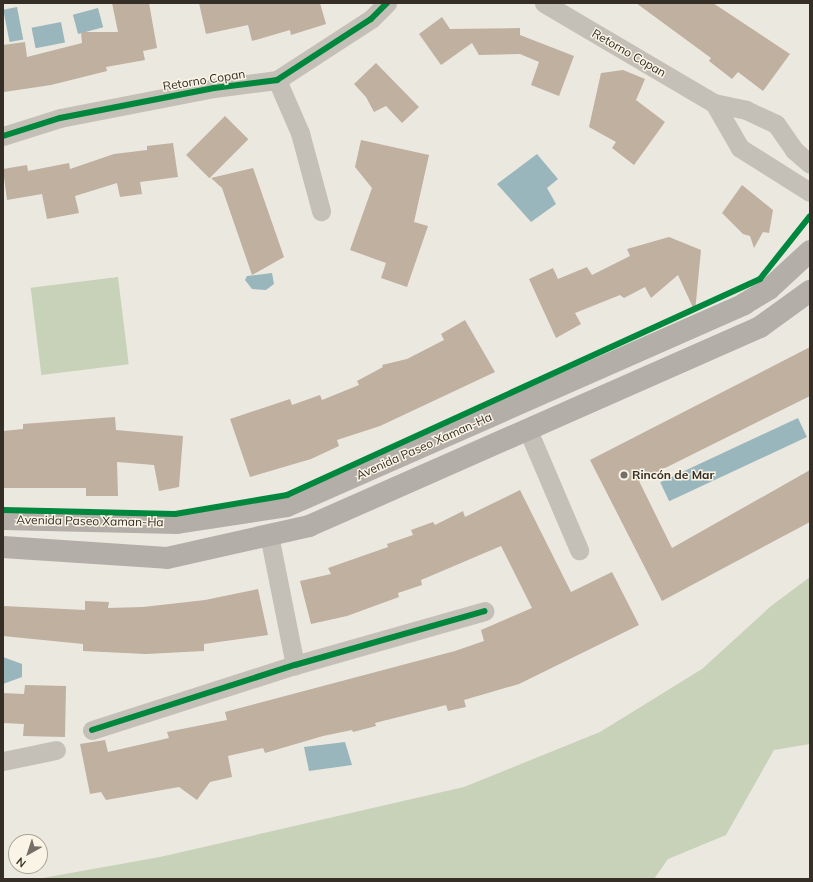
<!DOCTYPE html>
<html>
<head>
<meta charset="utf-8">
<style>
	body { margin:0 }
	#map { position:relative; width:813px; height:882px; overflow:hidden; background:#ebe8df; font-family:Mulish,sans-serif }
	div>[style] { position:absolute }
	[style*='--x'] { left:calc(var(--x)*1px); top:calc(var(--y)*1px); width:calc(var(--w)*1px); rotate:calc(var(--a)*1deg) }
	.green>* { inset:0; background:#c8d2b8; transform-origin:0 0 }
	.water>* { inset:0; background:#9ab6bd; transform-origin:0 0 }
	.building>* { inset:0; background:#bfb0a0; transform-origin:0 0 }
	.minor>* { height:19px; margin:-9.5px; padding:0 9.5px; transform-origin:9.5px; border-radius:9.5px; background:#c4c0b8 }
	.major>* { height:22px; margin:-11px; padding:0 11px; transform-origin:11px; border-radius:11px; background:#b3aea7 }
	.cycleway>* { height:6px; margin:-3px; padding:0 3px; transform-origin:3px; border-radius:3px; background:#00873e }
	.dots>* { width:11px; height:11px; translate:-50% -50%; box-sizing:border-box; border:2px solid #f9f4e5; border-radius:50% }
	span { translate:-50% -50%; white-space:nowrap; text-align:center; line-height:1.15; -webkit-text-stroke:3px #f9f4e5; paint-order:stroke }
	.street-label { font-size:12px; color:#342e26 }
	.poi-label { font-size:12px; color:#342e26; font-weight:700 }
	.left { translate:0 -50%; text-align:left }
	.frame { position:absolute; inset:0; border:4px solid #342e26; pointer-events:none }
	.north { position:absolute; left:8px; top:834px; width:40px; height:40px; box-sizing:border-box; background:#f9f4e5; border:1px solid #aaa599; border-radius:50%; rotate:219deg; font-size:11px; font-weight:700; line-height:16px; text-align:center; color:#342e26 }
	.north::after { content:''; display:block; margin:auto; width:14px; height:18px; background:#746f67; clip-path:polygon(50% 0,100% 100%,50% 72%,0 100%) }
</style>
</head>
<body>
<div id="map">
	<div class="green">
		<div style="left:118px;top:277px;width:88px;height:88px;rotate:83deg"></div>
		<div style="clip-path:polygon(810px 577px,810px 744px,774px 750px,726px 835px,668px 859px,654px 879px,37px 879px,160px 857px,464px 787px,600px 732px,702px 669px,771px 606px)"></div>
	</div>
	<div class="water">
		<div style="left:17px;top:7px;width:33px;height:14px;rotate:79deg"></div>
		<div style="left:98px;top:8px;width:20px;height:26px;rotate:75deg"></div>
		<div style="left:61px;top:22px;width:21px;height:30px;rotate:79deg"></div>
		<div style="clip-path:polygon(537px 154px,558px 179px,547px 188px,556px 204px,531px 222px,497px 184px)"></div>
		<div style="clip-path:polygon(272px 273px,274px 284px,266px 290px,252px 289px,245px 280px,247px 276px)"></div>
		<div style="left:798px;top:418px;width:21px;height:152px;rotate:65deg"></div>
		<div style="clip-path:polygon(3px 657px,22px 664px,22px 677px,3px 684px)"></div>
		<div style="clip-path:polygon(345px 742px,352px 765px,309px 771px,304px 747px)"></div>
	</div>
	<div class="building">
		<div style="clip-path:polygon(112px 3px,149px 3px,157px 48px,143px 51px,145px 60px,106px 67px,107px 71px,51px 85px,4px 92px,3px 45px,25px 42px,27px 57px,82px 43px,81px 32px,118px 32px)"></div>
		<div style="clip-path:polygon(199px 3px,320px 3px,326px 24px,291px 35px,290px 30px,252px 41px,248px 25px,206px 34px)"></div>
		<div style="clip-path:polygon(636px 3px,713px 3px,790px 54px,763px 91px,738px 72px,732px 79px,709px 61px,711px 58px)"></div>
		<div style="clip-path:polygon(442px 17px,450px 29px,520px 28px,520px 35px,574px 56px,559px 96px,531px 85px,539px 62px,520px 54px,479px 55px,472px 43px,441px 65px,419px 34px)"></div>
		<div style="clip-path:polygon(376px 63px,419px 107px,402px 123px,386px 106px,374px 112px,366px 97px,354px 84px)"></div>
		<div style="clip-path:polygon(623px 70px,645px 79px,636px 100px,665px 122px,634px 165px,612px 148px,616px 142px,589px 127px,601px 73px)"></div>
		<div style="left:225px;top:116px;width:33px;height:55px;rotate:45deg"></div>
		<div style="clip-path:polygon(361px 140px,429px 155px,414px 222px,428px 226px,407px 287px,381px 278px,386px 263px,350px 250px,372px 188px,355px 167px)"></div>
		<div style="clip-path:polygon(173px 143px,178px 177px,140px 182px,142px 194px,120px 197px,117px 183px,75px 196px,79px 213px,47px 219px,42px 194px,7px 200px,3px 169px,27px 165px,28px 171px,69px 163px,70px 169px,114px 154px,147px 150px,147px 146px)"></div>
		<div style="clip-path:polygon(253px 168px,284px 257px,252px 275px,222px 188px,211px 178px)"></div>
		<div style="clip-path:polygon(742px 185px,773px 210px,769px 233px,763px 232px,754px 248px,750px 236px,743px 234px,722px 213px)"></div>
		<div style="clip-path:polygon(669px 237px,701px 250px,695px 312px,678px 275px,651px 298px,645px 287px,624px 298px,620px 295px,575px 313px,581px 324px,556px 338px,529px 279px,553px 268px,558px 279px,587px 267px,592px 275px,630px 256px,627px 249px)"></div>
		<div style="clip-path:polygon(465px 320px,495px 372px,380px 426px,337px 440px,339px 446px,311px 459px,250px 477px,230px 419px,290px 399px,292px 405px,320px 395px,322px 400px,359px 385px,357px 381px,383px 367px,382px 365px,407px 359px,444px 340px,441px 334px)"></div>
		<div style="clip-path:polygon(810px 347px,810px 396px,639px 481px,672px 548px,810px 470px,810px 522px,662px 601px,590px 460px)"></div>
		<div style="clip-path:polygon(115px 417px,116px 430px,183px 436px,179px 487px,159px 491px,154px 465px,117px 462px,118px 496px,86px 496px,86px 488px,3px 488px,3px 431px,23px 429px,23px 424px)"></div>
		<div style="clip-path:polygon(520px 490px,571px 592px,612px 572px,639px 625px,519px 684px,464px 700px,466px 707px,448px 711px,446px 705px,375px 723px,376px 726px,353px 732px,352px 730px,323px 736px,265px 753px,263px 748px,228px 756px,232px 777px,210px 782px,197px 800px,179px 787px,106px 800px,101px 792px,90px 794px,80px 744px,105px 740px,108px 752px,169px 738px,167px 732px,227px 720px,225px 712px,455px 651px,484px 641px,481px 630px,532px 608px,501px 546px,421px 580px,422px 585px,398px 593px,399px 597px,347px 616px,311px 624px,300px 581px,331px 574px,328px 568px,388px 547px,387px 544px,413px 535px,411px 530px,433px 522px,435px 525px,463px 511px,465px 517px)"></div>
		<div style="clip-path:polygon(258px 589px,268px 635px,204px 644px,204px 651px,146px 654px,83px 651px,83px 644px,3px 636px,3px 606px,85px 610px,85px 601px,109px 602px,108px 608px,143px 607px,205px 600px)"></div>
		<div style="clip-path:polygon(25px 685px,66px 686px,65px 737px,23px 736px,24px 724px,3px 723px,3px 693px,24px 694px)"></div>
	</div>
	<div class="minor">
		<div style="--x:544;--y:3;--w:197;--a:30.5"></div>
		<div style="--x:714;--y:103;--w:33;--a:12"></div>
		<div style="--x:746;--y:110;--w:33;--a:25"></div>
		<div style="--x:776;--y:124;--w:32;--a:55"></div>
		<div style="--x:794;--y:150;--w:21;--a:41"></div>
		<div style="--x:277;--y:80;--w:58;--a:66.5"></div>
		<div style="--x:300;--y:133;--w:81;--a:74.9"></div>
		<div style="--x:714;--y:103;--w:52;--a:60"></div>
		<div style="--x:740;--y:148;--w:83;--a:32.2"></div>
		<div style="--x:3;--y:136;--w:60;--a:-17.5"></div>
		<div style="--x:60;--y:118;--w:157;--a:-11"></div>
		<div style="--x:214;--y:88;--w:64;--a:-7.2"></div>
		<div style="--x:277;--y:80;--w:112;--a:-33"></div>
		<div style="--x:371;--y:19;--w:23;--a:-45"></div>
		<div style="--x:527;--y:428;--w:133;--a:66.9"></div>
		<div style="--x:269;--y:535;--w:133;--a:78.7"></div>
		<div style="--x:92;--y:730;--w:213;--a:-17.8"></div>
		<div style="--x:295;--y:665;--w:197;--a:-15.9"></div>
		<div style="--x:3;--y:761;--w:54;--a:-11.7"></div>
	</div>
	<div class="major">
		<div style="--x:3;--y:519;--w:174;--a:1.3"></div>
		<div style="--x:177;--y:523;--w:111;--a:-8.8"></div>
		<div style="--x:287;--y:506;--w:500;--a:-23.8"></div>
		<div style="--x:744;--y:304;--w:29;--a:-31"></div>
		<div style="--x:769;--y:289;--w:56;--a:-42.8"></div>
		<div style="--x:3;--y:547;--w:164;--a:3.8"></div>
		<div style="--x:167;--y:558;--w:146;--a:-12.7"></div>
		<div style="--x:309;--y:526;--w:493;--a:-23.8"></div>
		<div style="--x:760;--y:327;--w:62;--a:-35.8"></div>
	</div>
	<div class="cycleway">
		<div style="--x:3;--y:136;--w:60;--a:-17.5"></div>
		<div style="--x:60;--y:118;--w:157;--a:-11"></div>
		<div style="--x:214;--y:88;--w:64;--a:-7.2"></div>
		<div style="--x:277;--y:80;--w:112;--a:-33"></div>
		<div style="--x:371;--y:19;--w:23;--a:-45"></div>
		<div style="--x:3;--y:510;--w:172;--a:1.3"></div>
		<div style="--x:175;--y:514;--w:114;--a:-9.6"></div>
		<div style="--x:287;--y:495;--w:520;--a:-24.54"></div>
		<div style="--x:760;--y:279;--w:80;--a:-51.6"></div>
		<div style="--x:92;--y:730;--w:213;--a:-17.8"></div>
		<div style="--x:295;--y:665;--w:197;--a:-15.9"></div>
	</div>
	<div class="dots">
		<div style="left:624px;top:475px;background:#746f67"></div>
	</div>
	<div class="street-label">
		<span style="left:629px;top:53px;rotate:30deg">Retorno Copan</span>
		<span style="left:204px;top:80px;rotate:-9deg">Retorno Copan</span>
		<span style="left:424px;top:446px;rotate:-24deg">Avenida Paseo Xaman-Ha</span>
		<span style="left:90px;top:521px;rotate:1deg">Avenida Paseo Xaman-Ha</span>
	</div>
	<div class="poi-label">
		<span class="left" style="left:632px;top:475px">Rincón de Mar</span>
	</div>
	<div class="frame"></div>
	<div class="north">N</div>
</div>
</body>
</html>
